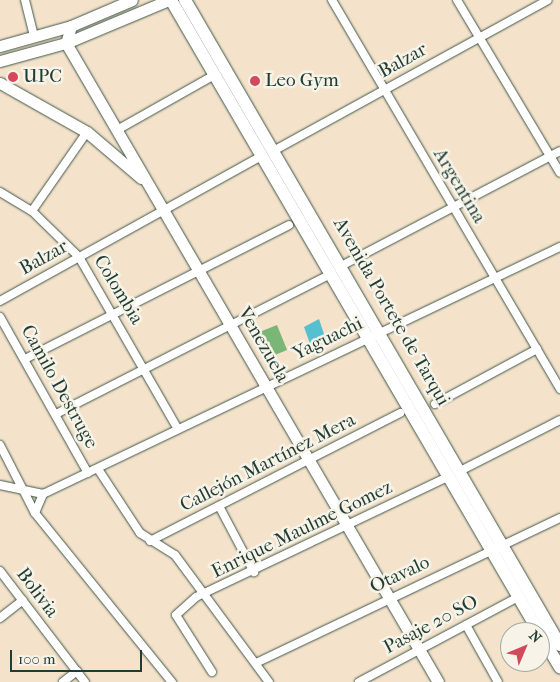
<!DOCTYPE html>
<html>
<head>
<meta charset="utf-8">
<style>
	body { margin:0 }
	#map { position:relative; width:560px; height:682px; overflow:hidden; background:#f4e3ca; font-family:"IM FELL French Canon",serif }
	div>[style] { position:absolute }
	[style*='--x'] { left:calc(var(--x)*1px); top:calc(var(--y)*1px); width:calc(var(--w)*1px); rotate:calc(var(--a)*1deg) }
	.forest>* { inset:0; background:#7ab675; transform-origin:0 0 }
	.water>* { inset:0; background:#55c0d0 }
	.roads { filter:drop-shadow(0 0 1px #3f564a) drop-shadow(0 0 1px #3f564a) }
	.street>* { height:8px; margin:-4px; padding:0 4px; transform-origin:4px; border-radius:4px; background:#fff }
	.secondary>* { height:11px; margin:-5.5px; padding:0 5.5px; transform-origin:5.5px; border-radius:5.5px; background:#fff }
	.primary>* { height:12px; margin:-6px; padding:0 6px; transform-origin:6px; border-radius:6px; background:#fff }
	.dots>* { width:14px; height:14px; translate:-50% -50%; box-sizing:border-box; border:2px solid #f7f3e8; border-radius:50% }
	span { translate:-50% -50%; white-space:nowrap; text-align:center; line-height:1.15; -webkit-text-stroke:5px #f7f3e8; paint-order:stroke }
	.street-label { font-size:19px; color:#1f3d34 }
	.poi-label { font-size:19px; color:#1f3d34 }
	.left { translate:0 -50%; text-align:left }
	.north { position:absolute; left:500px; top:622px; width:50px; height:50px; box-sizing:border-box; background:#f7f3e8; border:1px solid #a1aaa0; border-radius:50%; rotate:45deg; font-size:14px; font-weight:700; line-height:20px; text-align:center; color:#1f3d34 }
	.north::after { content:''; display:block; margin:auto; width:18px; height:22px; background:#d1495b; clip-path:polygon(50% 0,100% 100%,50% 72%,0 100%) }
	.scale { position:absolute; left:10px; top:650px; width:132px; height:22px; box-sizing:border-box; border:2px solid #1f3d34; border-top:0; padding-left:6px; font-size:15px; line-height:18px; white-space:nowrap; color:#1f3d34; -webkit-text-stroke:4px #f7f3e8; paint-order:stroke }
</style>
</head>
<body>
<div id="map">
	<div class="forest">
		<div style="left:277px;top:325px;width:27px;height:23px;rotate:68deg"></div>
	</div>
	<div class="water">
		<div style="clip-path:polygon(319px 319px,328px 346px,313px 352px,304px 327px)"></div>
	</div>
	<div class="roads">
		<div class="street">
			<div style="--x:25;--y:0;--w:38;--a:76"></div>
			<div style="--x:332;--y:0;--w:451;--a:59.6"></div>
			<div style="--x:457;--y:0;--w:201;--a:59.2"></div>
			<div style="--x:117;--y:130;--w:114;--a:-29.5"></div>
			<div style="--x:275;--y:150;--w:311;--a:-28.8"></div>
			<div style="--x:0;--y:192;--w:37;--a:31"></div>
			<div style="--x:32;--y:211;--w:66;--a:44.4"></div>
			<div style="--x:79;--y:257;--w:198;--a:60.1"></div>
			<div style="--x:32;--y:211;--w:96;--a:-55.2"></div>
			<div style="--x:343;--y:265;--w:245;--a:-27.7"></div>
			<div style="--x:0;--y:301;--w:299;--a:-29"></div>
			<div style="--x:0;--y:317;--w:179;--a:60.6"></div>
			<div style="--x:25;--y:359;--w:296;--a:-26.9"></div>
			<div style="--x:435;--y:404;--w:116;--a:-28.3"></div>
			<div style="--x:56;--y:414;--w:309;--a:-27"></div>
			<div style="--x:0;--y:445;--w:76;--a:62.8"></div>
			<div style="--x:35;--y:513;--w:218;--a:51"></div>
			<div style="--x:98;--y:469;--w:77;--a:56.7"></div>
			<div style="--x:140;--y:533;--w:41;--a:32.2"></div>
			<div style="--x:175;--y:555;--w:158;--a:53.5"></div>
			<div style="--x:460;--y:471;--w:112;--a:-27"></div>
			<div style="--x:0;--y:485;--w:44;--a:11.8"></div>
			<div style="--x:43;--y:494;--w:573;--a:-25.54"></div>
			<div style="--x:219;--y:506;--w:75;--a:62.1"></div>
			<div style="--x:35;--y:513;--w:21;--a:-67"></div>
			<div style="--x:150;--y:541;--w:281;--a:-27.1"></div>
			<div style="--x:0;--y:571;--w:140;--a:52.6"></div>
			<div style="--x:0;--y:618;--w:29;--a:-38"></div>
			<div style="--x:466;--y:625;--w:65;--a:60.7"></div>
			<div style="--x:256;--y:663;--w:337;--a:-25.5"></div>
			<div style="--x:212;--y:672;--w:67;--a:-122.3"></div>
			<div style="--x:176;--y:615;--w:27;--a:-42"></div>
			<div style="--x:196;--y:597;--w:279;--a:-25.5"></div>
			<div style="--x:63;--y:682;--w:18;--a:-38"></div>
			<div style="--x:359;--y:682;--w:180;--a:-28.1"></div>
		</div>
		<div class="secondary">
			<div style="--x:71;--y:26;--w:18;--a:106"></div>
			<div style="--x:66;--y:43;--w:739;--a:59.79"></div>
			<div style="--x:0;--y:46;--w:74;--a:-15.7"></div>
			<div style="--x:71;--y:26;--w:66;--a:-23.1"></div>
			<div style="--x:0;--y:61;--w:68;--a:-15.3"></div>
			<div style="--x:66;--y:43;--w:112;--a:-22.7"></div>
			<div style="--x:0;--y:83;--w:100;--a:29.4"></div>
			<div style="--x:87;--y:132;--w:71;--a:40.4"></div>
		</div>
		<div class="primary">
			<div style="--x:171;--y:0;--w:731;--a:59.79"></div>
			<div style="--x:185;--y:0;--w:746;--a:59.83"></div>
			<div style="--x:540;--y:634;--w:39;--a:59"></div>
		</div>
	</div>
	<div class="dots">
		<div style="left:13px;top:77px;background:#d1495b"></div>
		<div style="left:255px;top:81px;background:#d1495b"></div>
	</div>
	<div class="street-label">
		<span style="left:403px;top:61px;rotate:-29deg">Balzar</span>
		<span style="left:459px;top:186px;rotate:59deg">Argentina</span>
		<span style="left:44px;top:258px;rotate:-29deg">Balzar</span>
		<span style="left:118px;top:290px;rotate:59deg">Colombia</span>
		<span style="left:391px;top:312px;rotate:60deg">Avenida Portete de Tarqui</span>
		<span style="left:328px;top:339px;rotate:-26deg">Yaguachi</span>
		<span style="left:263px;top:345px;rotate:60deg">Venezuela</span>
		<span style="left:59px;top:387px;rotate:61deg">Camilo Destruge</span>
		<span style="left:268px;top:463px;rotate:-27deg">Callejón Martínez Mera</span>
		<span style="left:302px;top:530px;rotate:-26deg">Enrique Maulme Gomez</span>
		<span style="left:400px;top:575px;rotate:-25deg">Otavalo</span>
		<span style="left:37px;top:593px;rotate:53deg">Bolivia</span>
		<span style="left:431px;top:625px;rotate:-28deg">Pasaje 20 SO</span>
	</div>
	<div class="poi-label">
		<span class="left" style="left:23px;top:77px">UPC</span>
		<span class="left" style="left:265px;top:81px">Leo Gym</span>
	</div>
	<div class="north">N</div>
	<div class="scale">100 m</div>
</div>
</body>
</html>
